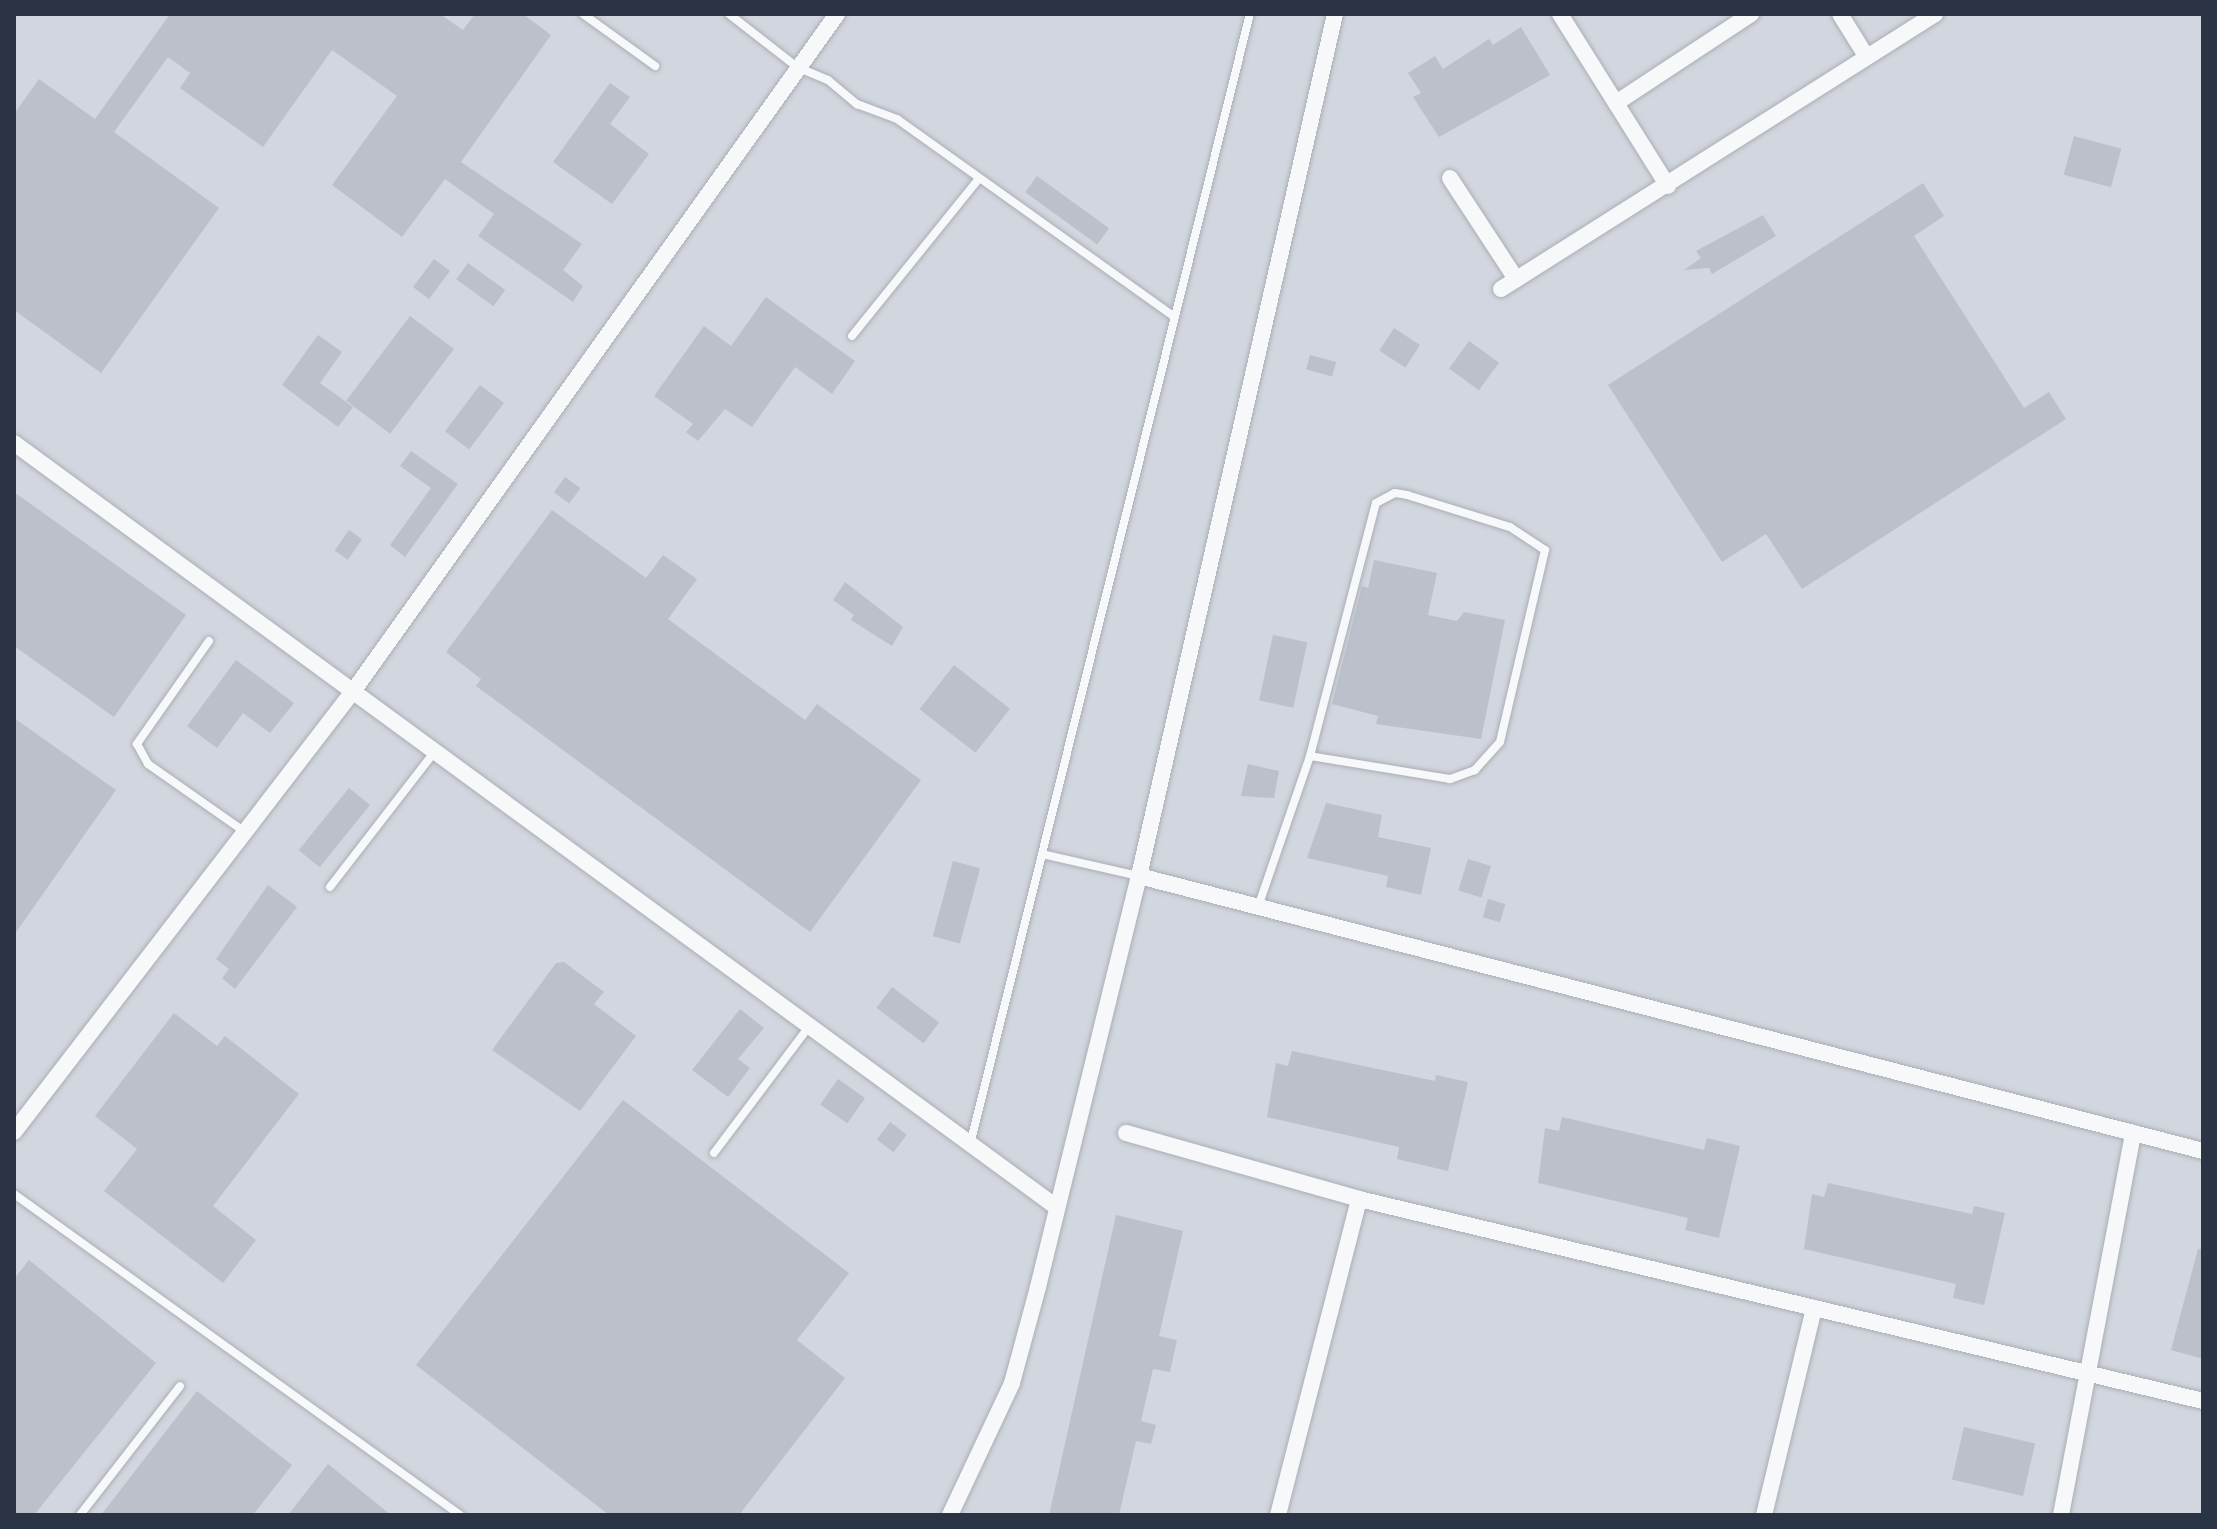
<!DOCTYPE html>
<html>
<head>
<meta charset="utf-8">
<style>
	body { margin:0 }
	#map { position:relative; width:2217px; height:1529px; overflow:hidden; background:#e4e7ec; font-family:Lato,sans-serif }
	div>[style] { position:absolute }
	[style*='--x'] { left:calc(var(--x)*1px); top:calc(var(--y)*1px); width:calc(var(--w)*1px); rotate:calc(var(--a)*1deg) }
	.built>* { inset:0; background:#d2d6de; transform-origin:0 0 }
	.building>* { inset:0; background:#bbc0ca; transform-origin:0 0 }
	.roads { filter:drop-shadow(0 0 2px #a9aeb7) drop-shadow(0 0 2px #a9aeb7) }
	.lane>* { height:8px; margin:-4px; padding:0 4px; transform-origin:4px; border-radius:4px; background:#f7f8fa }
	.street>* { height:16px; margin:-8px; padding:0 8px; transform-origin:8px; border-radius:8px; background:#f7f8fa }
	span { translate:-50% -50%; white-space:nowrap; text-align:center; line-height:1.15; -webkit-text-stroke:8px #f4f6f9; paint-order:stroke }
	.frame { position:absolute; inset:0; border:16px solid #2b3445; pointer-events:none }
</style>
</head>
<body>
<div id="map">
	<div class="built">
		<div style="left:14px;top:14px;width:2189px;height:1501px"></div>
	</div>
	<div class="building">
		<div style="clip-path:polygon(170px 14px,440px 14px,463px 30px,475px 14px,523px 14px,551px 35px,461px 162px,582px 244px,563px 270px,583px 286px,573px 302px,478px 236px,494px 214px,445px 179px,402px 237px,332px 185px,397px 96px,332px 50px,263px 147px,180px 88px,190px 73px,168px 57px,114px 132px,219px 208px,101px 373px,14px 310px,14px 114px,39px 79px,95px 119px)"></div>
		<div style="clip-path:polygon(1521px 27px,1550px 75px,1439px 137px,1413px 97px,1421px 93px,1408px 73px,1435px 56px,1443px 69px,1489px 39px,1493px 45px)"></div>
		<div style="clip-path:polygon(610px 83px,630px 97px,610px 124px,649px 154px,612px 204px,553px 162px)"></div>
		<div style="left:2074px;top:136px;width:49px;height:40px;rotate:15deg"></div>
		<div style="left:1037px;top:176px;width:89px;height:20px;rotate:36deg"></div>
		<div style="clip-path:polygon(1923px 183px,1944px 216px,1914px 236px,2024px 408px,2049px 392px,2066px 419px,1802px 589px,1766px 534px,1722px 562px,1608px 385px)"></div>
		<div style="clip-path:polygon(1763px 215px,1776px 236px,1712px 274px,1709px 268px,1684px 270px,1701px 258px,1696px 251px)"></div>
		<div style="left:434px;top:259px;width:20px;height:35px;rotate:37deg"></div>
		<div style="left:468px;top:263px;width:46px;height:20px;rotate:36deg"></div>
		<div style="clip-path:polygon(766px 297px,855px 361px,832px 394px,795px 367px,752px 427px,725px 409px,698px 441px,686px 432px,693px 424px,654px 396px,704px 326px,731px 346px)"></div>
		<div style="left:410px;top:316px;width:55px;height:106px;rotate:37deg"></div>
		<div style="left:1394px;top:328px;width:31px;height:27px;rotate:33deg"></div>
		<div style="clip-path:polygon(318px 335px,342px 352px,320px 383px,353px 407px,338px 427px,282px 385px)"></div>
		<div style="left:1469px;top:341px;width:37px;height:34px;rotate:36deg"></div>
		<div style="left:1310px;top:355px;width:27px;height:15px;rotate:15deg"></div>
		<div style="left:480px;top:385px;width:30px;height:58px;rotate:37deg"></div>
		<div style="clip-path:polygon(411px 451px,458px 484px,405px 557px,390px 545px,431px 488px,400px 466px)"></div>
		<div style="left:565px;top:477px;width:19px;height:19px;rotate:36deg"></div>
		<div style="clip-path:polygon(14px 492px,186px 615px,114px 717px,14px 646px)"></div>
		<div style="clip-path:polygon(552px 510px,646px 578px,663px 555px,697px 579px,668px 619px,805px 720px,817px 704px,921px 780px,810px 932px,476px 686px,481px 679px,446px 652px)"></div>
		<div style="left:349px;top:530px;width:16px;height:25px;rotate:35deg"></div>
		<div style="clip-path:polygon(1374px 560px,1437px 573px,1428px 615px,1457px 621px,1464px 612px,1505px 620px,1481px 739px,1376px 724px,1378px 716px,1332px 704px,1362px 586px,1368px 588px)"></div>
		<div style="clip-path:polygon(845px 582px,903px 627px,892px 646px,851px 620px,854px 615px,833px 600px)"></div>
		<div style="left:1273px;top:635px;width:35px;height:67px;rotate:12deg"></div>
		<div style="clip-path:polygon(236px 660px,294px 703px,270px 733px,243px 713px,217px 748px,187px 726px)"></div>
		<div style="left:954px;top:665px;width:71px;height:56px;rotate:38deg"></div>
		<div style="clip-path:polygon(14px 718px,116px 790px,14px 935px)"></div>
		<div style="clip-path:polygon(1248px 764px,1279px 771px,1274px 798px,1241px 796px)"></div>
		<div style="left:349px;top:788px;width:27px;height:80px;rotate:39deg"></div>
		<div style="clip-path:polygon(1326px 803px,1382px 815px,1378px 837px,1431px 848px,1421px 895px,1386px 887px,1388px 876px,1307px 858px)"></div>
		<div style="left:1468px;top:859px;width:24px;height:33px;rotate:17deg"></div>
		<div style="left:953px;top:861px;width:28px;height:78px;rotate:15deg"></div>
		<div style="clip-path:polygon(268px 885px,297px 907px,235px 989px,222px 978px,229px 969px,216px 959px)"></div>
		<div style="left:1488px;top:899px;width:18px;height:19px;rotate:16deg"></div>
		<div style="clip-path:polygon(564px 962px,604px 992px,594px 1004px,636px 1036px,580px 1111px,492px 1050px,556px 963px)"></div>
		<div style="left:892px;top:987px;width:59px;height:26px;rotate:37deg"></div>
		<div style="clip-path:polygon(740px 1009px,764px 1028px,738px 1059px,750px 1068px,728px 1097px,692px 1070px)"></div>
		<div style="clip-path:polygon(174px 1013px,217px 1046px,225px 1036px,299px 1094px,213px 1206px,256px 1240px,223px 1283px,104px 1191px,137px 1149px,95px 1116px)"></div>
		<div style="clip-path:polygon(1292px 1051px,1435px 1081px,1436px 1075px,1468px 1082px,1448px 1171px,1397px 1159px,1399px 1147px,1267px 1117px,1276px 1063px,1288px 1066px)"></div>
		<div style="left:838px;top:1079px;width:33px;height:31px;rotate:35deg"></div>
		<div style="clip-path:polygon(623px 1100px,849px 1273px,797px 1340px,845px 1378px,739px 1515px,609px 1515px,416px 1365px)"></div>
		<div style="clip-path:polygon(1562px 1117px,1704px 1150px,1707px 1138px,1740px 1146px,1719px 1238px,1685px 1230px,1688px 1218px,1538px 1183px,1545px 1128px,1559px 1131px)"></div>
		<div style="left:890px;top:1122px;width:21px;height:22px;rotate:37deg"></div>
		<div style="clip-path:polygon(1828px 1183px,1972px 1214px,1974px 1206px,2005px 1213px,1984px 1305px,1953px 1298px,1956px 1284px,1804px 1249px,1812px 1194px,1824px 1197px)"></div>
		<div style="clip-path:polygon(1116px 1215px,1183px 1231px,1159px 1336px,1177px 1340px,1170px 1372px,1153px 1369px,1141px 1421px,1156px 1425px,1151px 1444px,1136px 1441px,1119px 1515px,1049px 1515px)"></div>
		<div style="clip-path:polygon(2198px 1249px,2203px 1249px,2203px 1359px,2171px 1350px)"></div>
		<div style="clip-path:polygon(29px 1260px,156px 1363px,34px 1515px,14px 1515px,14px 1279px)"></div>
		<div style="clip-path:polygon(197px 1391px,292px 1465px,253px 1515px,101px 1515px)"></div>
		<div style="left:1964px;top:1427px;width:73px;height:54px;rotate:13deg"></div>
		<div style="clip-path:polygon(328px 1464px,391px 1515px,288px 1515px)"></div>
	</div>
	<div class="roads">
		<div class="lane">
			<div style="--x:583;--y:14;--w:89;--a:35.8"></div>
			<div style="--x:729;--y:14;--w:86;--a:37.9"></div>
			<div style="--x:797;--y:67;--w:34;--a:23"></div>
			<div style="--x:828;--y:80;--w:38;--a:40"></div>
			<div style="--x:857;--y:104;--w:43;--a:20.6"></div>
			<div style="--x:897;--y:119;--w:341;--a:35.5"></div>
			<div style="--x:852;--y:336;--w:201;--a:-51.1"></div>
			<div style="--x:209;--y:641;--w:126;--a:125"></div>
			<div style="--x:137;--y:744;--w:23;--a:61"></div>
			<div style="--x:148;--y:764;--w:118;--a:35"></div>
			<div style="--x:1042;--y:854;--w:99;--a:12.8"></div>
			<div style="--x:330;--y:887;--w:173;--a:-52.3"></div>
			<div style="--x:1258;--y:907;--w:160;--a:-71"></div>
			<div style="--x:1310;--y:756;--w:261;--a:-75.4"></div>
			<div style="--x:1376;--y:503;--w:21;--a:-28"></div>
			<div style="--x:1395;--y:493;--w:12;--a:9"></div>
			<div style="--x:1407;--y:495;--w:108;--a:17.3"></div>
			<div style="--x:1510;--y:527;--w:42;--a:33.3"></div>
			<div style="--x:1545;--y:550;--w:197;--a:103.2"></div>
			<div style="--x:1500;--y:742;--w:38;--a:132"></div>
			<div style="--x:1475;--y:770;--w:27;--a:160"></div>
			<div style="--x:1450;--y:779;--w:142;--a:-170.7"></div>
			<div style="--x:971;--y:1141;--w:1161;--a:-76.1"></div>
			<div style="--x:714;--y:1153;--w:161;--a:-53.1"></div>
			<div style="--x:14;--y:1194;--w:550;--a:35.74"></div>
			<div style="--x:80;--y:1515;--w:163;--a:-52.2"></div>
		</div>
		<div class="street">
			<div style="--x:1560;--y:14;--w:203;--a:57.9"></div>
			<div style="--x:1840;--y:14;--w:49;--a:58.2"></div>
			<div style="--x:1616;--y:103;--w:162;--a:-33.4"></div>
			<div style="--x:1450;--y:178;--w:121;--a:56.8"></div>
			<div style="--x:1501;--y:289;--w:514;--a:-32.36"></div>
			<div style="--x:14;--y:443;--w:1291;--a:36.24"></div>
			<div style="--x:1139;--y:876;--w:1099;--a:14.49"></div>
			<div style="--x:14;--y:1132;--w:558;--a:-52.43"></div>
			<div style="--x:354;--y:690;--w:831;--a:-54.45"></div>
			<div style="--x:1126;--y:1133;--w:242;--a:15.8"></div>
			<div style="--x:1359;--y:1199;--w:868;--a:13.46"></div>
			<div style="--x:950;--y:1515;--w:146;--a:-64.8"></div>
			<div style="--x:1012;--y:1383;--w:99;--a:-74.8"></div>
			<div style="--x:1038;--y:1287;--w:423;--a:-76.2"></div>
			<div style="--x:1139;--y:876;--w:884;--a:-77.19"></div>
			<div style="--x:1278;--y:1515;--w:326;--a:-75.6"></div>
			<div style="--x:1764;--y:1515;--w:213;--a:-76.4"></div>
			<div style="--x:2061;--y:1515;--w:389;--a:-79.3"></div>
		</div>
	</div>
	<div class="frame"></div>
</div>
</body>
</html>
